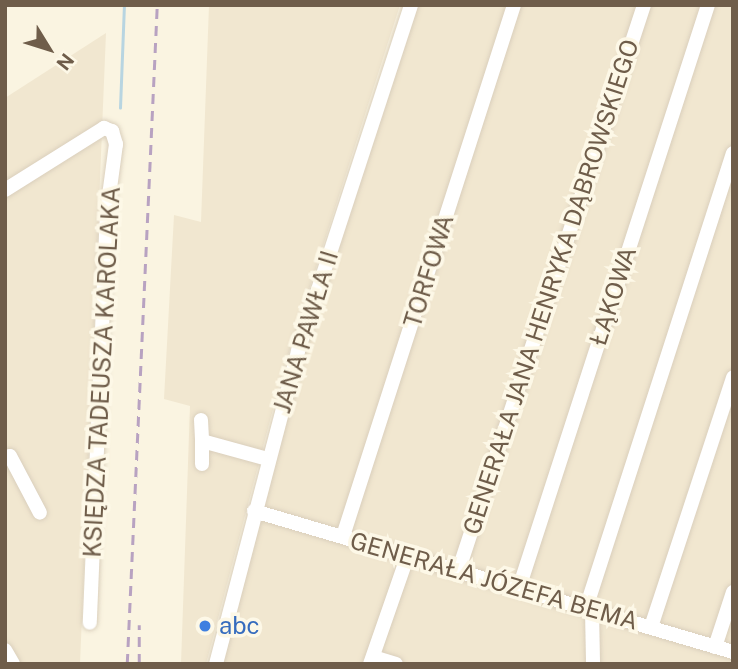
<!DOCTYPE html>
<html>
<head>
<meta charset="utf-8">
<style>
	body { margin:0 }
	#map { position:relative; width:738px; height:669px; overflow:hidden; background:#faf4e1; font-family:"Public Sans",sans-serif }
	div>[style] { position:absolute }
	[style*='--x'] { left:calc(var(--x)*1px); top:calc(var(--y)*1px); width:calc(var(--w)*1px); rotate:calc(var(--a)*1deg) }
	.residential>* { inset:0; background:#f1e7d0 }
	.stream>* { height:2.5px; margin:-1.25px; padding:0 1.25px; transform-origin:1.25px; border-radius:1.25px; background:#b8d5e1 }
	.roads { filter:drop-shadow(0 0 2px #dacfbc) drop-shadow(0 0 2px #dacfbc) }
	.minor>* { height:14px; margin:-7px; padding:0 7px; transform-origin:7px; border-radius:7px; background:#fff }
	.rail>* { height:2.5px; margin-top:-1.25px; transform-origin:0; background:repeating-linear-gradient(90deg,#b8a2c1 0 10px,transparent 0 17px) }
	.dots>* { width:19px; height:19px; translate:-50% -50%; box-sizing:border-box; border:4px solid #fdf8e7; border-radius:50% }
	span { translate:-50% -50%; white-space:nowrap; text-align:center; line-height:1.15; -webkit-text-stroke:7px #fdf8e7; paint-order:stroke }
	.street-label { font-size:24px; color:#6f5d4a }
	.shop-label { font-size:24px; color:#366cbe }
	.left { translate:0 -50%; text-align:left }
	.frame { position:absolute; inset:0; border:7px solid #6f5d4a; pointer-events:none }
	.north { position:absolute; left:14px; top:14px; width:70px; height:70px; -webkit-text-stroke:5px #fdf8e7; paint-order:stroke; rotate:128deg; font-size:19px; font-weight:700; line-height:28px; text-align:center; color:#6f5d4a }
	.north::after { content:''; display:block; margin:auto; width:24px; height:32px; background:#6f5d4a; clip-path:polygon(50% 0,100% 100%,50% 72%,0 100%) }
</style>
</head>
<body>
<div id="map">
	<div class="residential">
		<div style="clip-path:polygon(209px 5px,400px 5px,283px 371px,206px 664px,181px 664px,190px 406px,164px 399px,174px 215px,201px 222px)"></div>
		<div style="clip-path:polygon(412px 5px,707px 5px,519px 586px,257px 510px,299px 352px)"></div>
		<div style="clip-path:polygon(709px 5px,733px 5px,733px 372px,650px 626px,522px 587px)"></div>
		<div style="clip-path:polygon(106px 33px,80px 664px,14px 664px,5px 649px,5px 98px)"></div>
		<div style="clip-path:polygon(733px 381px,733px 650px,652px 626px)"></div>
		<div style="clip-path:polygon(256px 513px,590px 611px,591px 664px,217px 664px)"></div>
		<div style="clip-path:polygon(594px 612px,733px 653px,733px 664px,596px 664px)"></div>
	</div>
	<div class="stream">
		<div style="--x:120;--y:108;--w:103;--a:-87.8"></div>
	</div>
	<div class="roads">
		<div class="minor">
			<div style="--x:5;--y:190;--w:117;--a:-32.1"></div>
			<div style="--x:104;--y:128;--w:9;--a:21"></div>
			<div style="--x:112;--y:131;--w:14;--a:73"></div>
			<div style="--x:116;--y:144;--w:68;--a:97.7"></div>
			<div style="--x:107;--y:211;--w:412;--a:92.4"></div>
			<div style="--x:201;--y:420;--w:21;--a:87"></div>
			<div style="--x:5;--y:458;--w:5;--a:-22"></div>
			<div style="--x:10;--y:456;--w:64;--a:62.2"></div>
			<div style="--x:202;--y:464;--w:23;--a:-90"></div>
			<div style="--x:202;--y:441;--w:68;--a:15.3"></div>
			<div style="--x:254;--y:511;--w:499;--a:16.4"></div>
			<div style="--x:343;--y:536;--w:558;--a:-72.15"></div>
			<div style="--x:459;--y:569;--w:594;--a:-71.84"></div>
			<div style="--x:519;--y:588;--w:613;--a:-72.04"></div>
			<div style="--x:586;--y:608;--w:478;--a:-72.1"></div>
			<div style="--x:592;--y:610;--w:54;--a:88.9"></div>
			<div style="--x:651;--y:627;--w:263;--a:-71.8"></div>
			<div style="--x:715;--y:647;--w:58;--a:-71.9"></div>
			<div style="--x:5;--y:650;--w:16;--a:60"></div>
			<div style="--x:373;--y:657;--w:24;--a:17"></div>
			<div style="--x:216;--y:664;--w:324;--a:-75.3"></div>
			<div style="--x:298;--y:351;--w:364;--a:-71.9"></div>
			<div style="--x:370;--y:664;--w:115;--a:-70.8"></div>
		</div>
	</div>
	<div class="rail">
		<div style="--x:127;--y:664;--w:660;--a:-87.39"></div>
		<div style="--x:139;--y:664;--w:39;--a:-90"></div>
	</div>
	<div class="dots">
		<div style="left:205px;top:626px;background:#3f7fe0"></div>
	</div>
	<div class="street-label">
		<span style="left:429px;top:271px;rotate:-73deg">TORFOWA</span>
		<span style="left:551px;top:287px;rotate:-72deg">GENERAŁA JANA HENRYKA DĄBROWSKIEGO</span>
		<span style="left:613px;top:296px;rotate:-72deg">ŁĄKOWA</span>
		<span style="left:306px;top:332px;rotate:-73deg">JANA PAWŁA II</span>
		<span style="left:102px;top:372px;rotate:-87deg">KSIĘDZA TADEUSZA KAROLAKA</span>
		<span style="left:494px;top:581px;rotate:16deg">GENERAŁA JÓZEFA BEMA</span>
	</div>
	<div class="shop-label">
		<span class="left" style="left:219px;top:626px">abc</span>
	</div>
	<div class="frame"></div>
	<div class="north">N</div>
</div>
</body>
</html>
